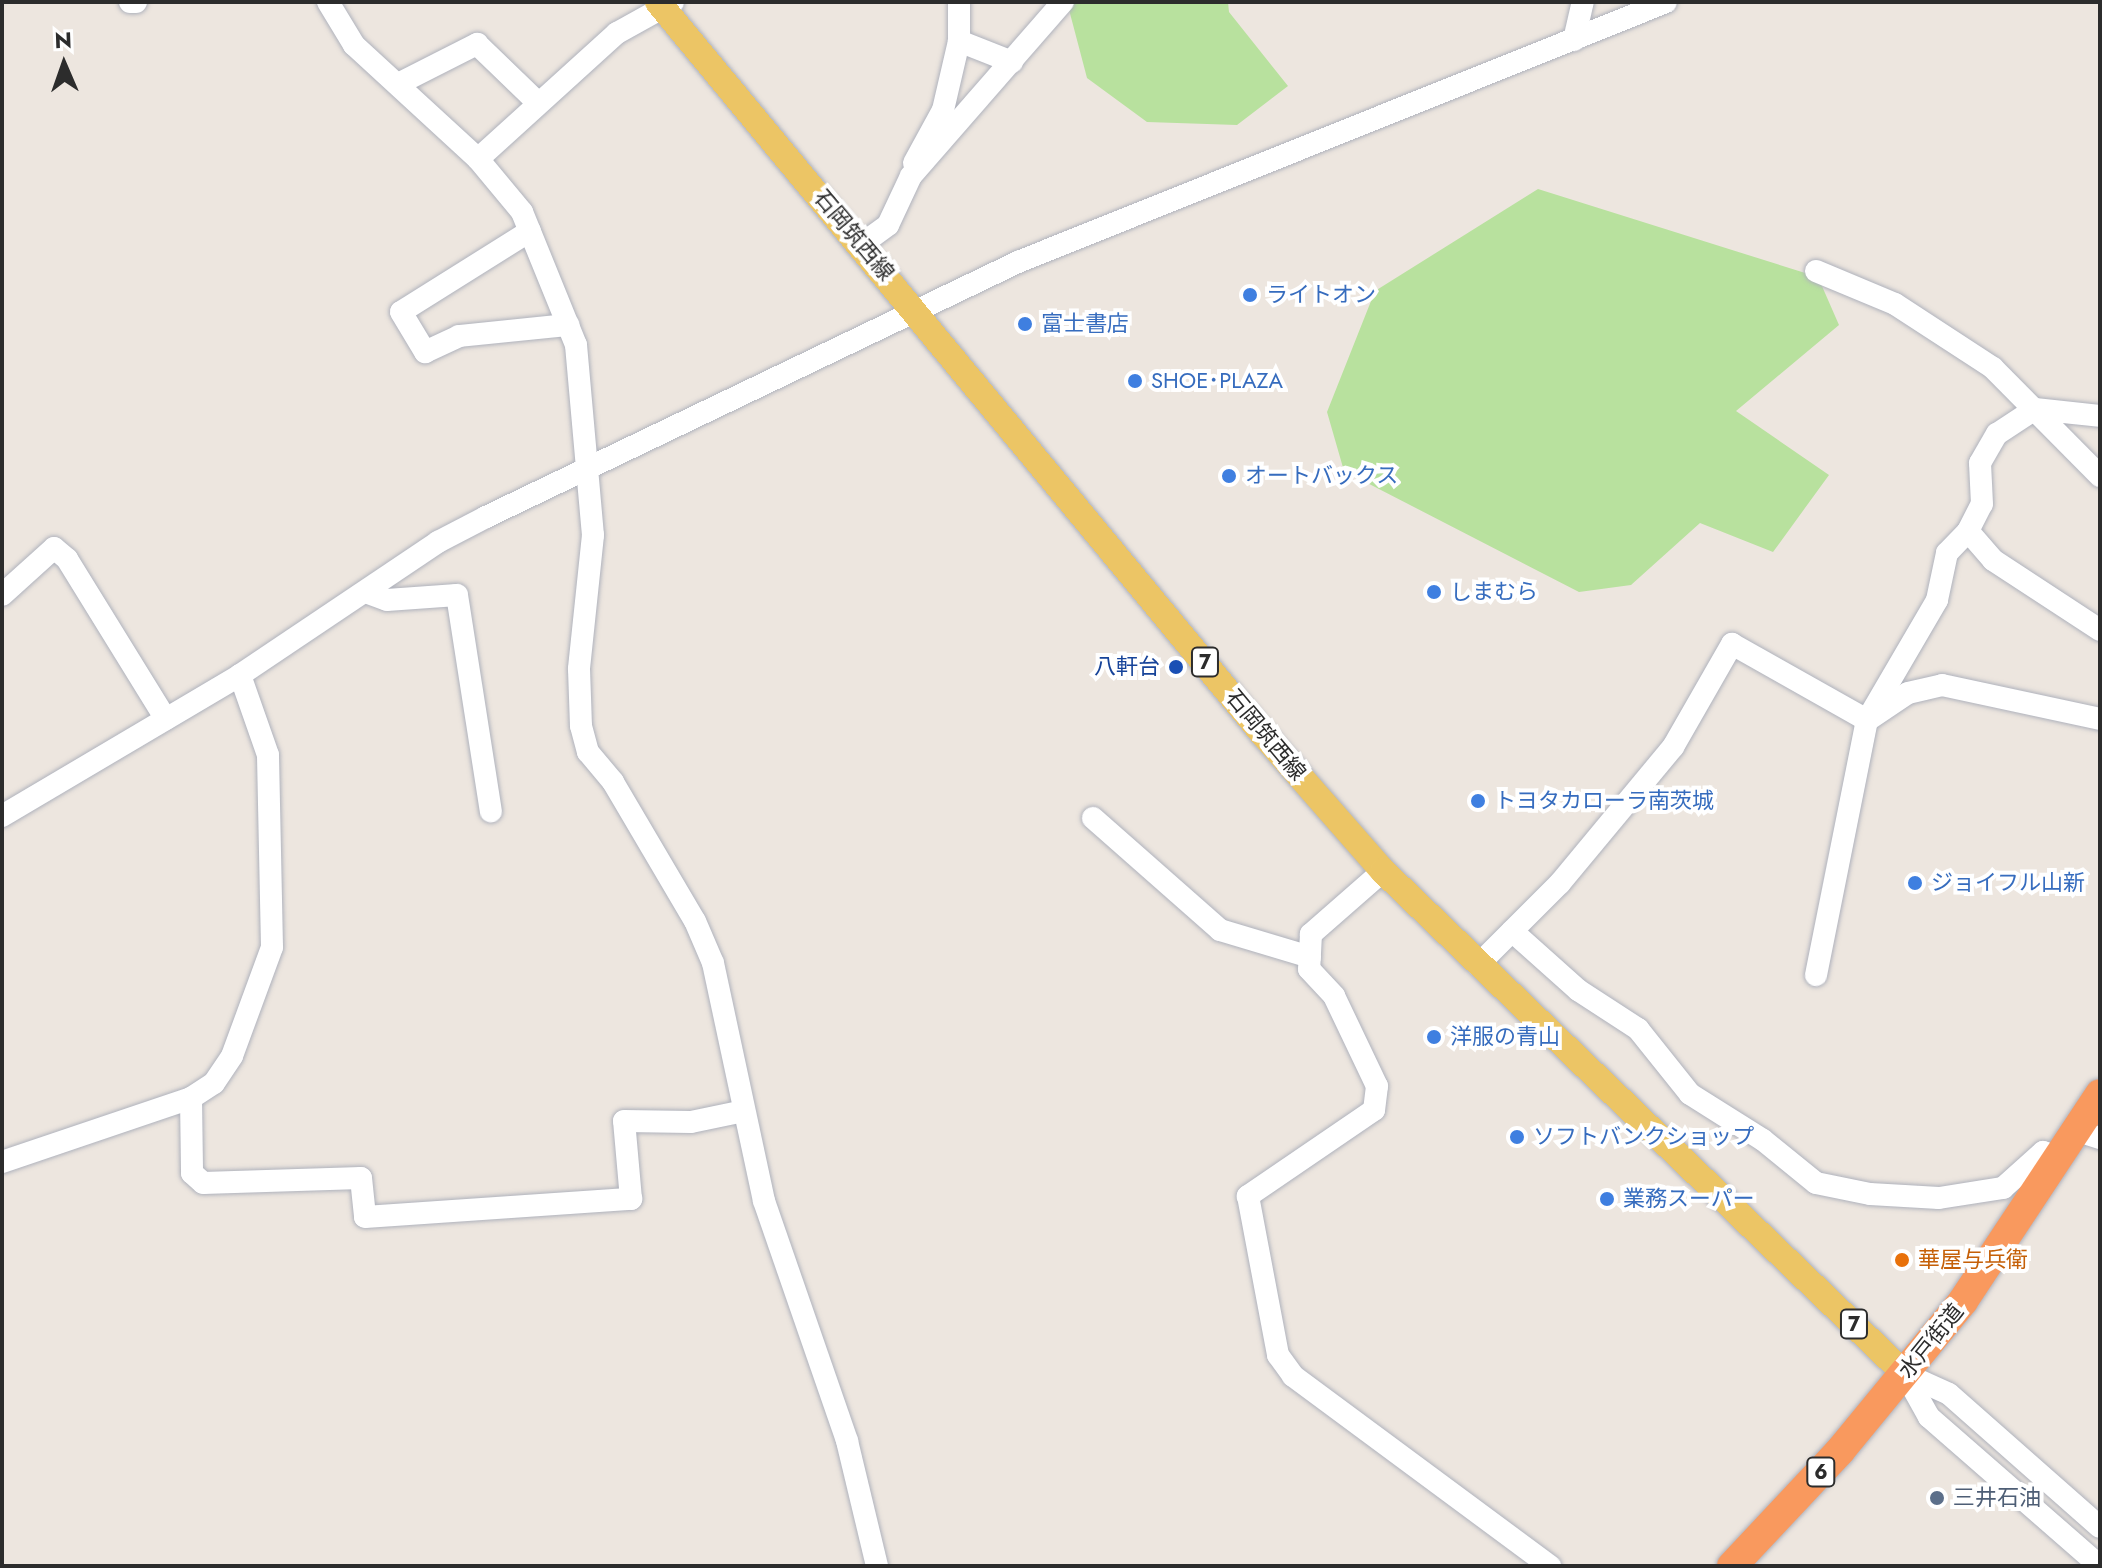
<!DOCTYPE html>
<html>
<head>
<meta charset="utf-8">
<style>
	body { margin:0 }
	#map { position:relative; width:2102px; height:1568px; overflow:hidden; background:#ede6df; font-family:Jost,"Noto Sans JP",sans-serif }
	div>[style] { position:absolute }
	[style*='--x'] { left:calc(var(--x)*1px); top:calc(var(--y)*1px); width:calc(var(--w)*1px); rotate:calc(var(--a)*1deg) }
	.green>* { inset:0; background:#b8e19e }
	.roads { filter:drop-shadow(0 0 2px #afb2bc) drop-shadow(0 0 2px #afb2bc) }
	.minor>* { height:22px; margin:-11px; padding:0 11px; transform-origin:11px; border-radius:11px; background:#fff }
	.major>* { height:26px; margin:-13px; padding:0 13px; transform-origin:13px; border-radius:13px; background:#ecc565 }
	.highway>* { height:30px; margin:-15px; padding:0 15px; transform-origin:15px; border-radius:15px; background:#f9995e }
	.dots>* { width:22px; height:22px; translate:-50% -50%; box-sizing:border-box; border:4px solid #fff; border-radius:50% }
	span { translate:-50% -50%; white-space:nowrap; text-align:center; line-height:1.15; -webkit-text-stroke:8px #fff; paint-order:stroke }
	.shield-label span { padding:2px 6px; background:#fff; border:2px solid; border-radius:6px; -webkit-text-stroke-width:0 }
	.shield-label { font-size:20px; color:#2c2c2c; font-weight:700 }
	.street-label { font-size:22px; color:#2c2c2c }
	.shop-label { font-size:22px; color:#366cbe }
	.left { translate:0 -50%; text-align:left }
	.transit-label { font-size:22px; color:#164399 }
	.right { translate:-100% -50%; text-align:right }
	.food-label { font-size:22px; color:#c56008 }
	.service-label { font-size:22px; color:#4e5e75 }
	.frame { position:absolute; inset:0; border:4px solid #2c2c2c; pointer-events:none }
	.north { position:absolute; left:24px; top:24px; width:80px; height:80px; -webkit-text-stroke:6px #fff; paint-order:stroke; rotate:358deg; font-size:22px; font-weight:700; line-height:32px; text-align:center; color:#2c2c2c }
	.north::after { content:''; display:block; margin:auto; width:28px; height:36px; background:#2c2c2c; clip-path:polygon(50% 0,100% 100%,50% 72%,0 100%) }
</style>
</head>
<body>
<div id="map">
	<div class="green">
		<div style="clip-path:polygon(1067px 2px,1228px 2px,1229px 12px,1288px 86px,1237px 125px,1147px 122px,1087px 78px)"></div>
		<div style="clip-path:polygon(1538px 189px,1818px 277px,1839px 325px,1736px 411px,1829px 475px,1773px 552px,1700px 523px,1631px 585px,1579px 592px,1344px 471px,1327px 412px,1375px 291px)"></div>
	</div>
	<div class="roads">
		<div class="minor">
			<div style="--x:130;--y:2;--w:6;--a:0"></div>
			<div style="--x:328;--y:2;--w:50;--a:58.8"></div>
			<div style="--x:354;--y:45;--w:168;--a:42.6"></div>
			<div style="--x:478;--y:159;--w:69;--a:50.3"></div>
			<div style="--x:522;--y:212;--w:144;--a:67.9"></div>
			<div style="--x:576;--y:345;--w:191;--a:84.9"></div>
			<div style="--x:593;--y:535;--w:135;--a:96"></div>
			<div style="--x:579;--y:669;--w:57;--a:88"></div>
			<div style="--x:581;--y:726;--w:27;--a:75"></div>
			<div style="--x:588;--y:752;--w:39;--a:50"></div>
			<div style="--x:613;--y:782;--w:161;--a:59.5"></div>
			<div style="--x:695;--y:921;--w:46;--a:66.8"></div>
			<div style="--x:713;--y:963;--w:243;--a:77.9"></div>
			<div style="--x:764;--y:1201;--w:254;--a:70.9"></div>
			<div style="--x:847;--y:1441;--w:129;--a:76.5"></div>
			<div style="--x:1574;--y:40;--w:39;--a:-77"></div>
			<div style="--x:959;--y:41;--w:57;--a:21.6"></div>
			<div style="--x:398;--y:84;--w:89;--a:-26.9"></div>
			<div style="--x:477;--y:44;--w:81;--a:44"></div>
			<div style="--x:478;--y:159;--w:188;--a:-42.2"></div>
			<div style="--x:617;--y:33;--w:64;--a:-29"></div>
			<div style="--x:914;--y:163;--w:60;--a:-61.3"></div>
			<div style="--x:943;--y:110;--w:71;--a:-76.9"></div>
			<div style="--x:959;--y:41;--w:39;--a:-90"></div>
			<div style="--x:530;--y:231;--w:152;--a:147.9"></div>
			<div style="--x:401;--y:312;--w:47;--a:59"></div>
			<div style="--x:425;--y:352;--w:38;--a:-25"></div>
			<div style="--x:459;--y:336;--w:110;--a:-5.8"></div>
			<div style="--x:862;--y:244;--w:32;--a:-36"></div>
			<div style="--x:888;--y:225;--w:54;--a:-64.9"></div>
			<div style="--x:911;--y:176;--w:231;--a:-48.9"></div>
			<div style="--x:1816;--y:271;--w:86;--a:22.7"></div>
			<div style="--x:1895;--y:304;--w:117;--a:33.1"></div>
			<div style="--x:1993;--y:368;--w:152;--a:45.3"></div>
			<div style="--x:1968;--y:531;--w:38;--a:49"></div>
			<div style="--x:1993;--y:560;--w:128;--a:33.2"></div>
			<div style="--x:368;--y:593;--w:20;--a:20"></div>
			<div style="--x:387;--y:600;--w:70;--a:-4.1"></div>
			<div style="--x:457;--y:595;--w:219;--a:81.1"></div>
			<div style="--x:2;--y:595;--w:70;--a:-42.1"></div>
			<div style="--x:54;--y:548;--w:17;--a:40"></div>
			<div style="--x:67;--y:559;--w:188;--a:58.3"></div>
			<div style="--x:1868;--y:720;--w:48;--a:-34"></div>
			<div style="--x:1908;--y:693;--w:35;--a:-13"></div>
			<div style="--x:1942;--y:685;--w:162;--a:12.1"></div>
			<div style="--x:2;--y:816;--w:277;--a:-30.6"></div>
			<div style="--x:240;--y:675;--w:239;--a:-33.9"></div>
			<div style="--x:438;--y:542;--w:54;--a:-27.5"></div>
			<div style="--x:486;--y:517;--w:590;--a:-25.61"></div>
			<div style="--x:1018;--y:262;--w:698;--a:-21.86"></div>
			<div style="--x:1093;--y:818;--w:169;--a:41.4"></div>
			<div style="--x:1220;--y:930;--w:94;--a:16.7"></div>
			<div style="--x:1383;--y:871;--w:96;--a:138.8"></div>
			<div style="--x:1311;--y:934;--w:35;--a:93"></div>
			<div style="--x:1309;--y:969;--w:37;--a:47"></div>
			<div style="--x:1334;--y:996;--w:100;--a:64.5"></div>
			<div style="--x:1377;--y:1086;--w:24;--a:97"></div>
			<div style="--x:1374;--y:1110;--w:153;--a:145.7"></div>
			<div style="--x:1248;--y:1196;--w:162;--a:79.3"></div>
			<div style="--x:1278;--y:1355;--w:26;--a:54"></div>
			<div style="--x:1293;--y:1376;--w:320;--a:36.5"></div>
			<div style="--x:1512;--y:931;--w:89;--a:41.8"></div>
			<div style="--x:1578;--y:990;--w:72;--a:33"></div>
			<div style="--x:1638;--y:1029;--w:83;--a:51.3"></div>
			<div style="--x:1690;--y:1094;--w:86;--a:32.2"></div>
			<div style="--x:1763;--y:1140;--w:68;--a:39.1"></div>
			<div style="--x:1816;--y:1183;--w:55;--a:11.5"></div>
			<div style="--x:1870;--y:1194;--w:69;--a:3.3"></div>
			<div style="--x:1939;--y:1198;--w:65;--a:-8.9"></div>
			<div style="--x:2003;--y:1188;--w:54;--a:-42"></div>
			<div style="--x:2043;--y:1152;--w:19;--a:16"></div>
			<div style="--x:1478;--y:965;--w:116;--a:-45"></div>
			<div style="--x:1560;--y:883;--w:177;--a:-50.3"></div>
			<div style="--x:1673;--y:747;--w:119;--a:-60.2"></div>
			<div style="--x:1732;--y:644;--w:155;--a:29.4"></div>
			<div style="--x:1816;--y:975;--w:260;--a:-78.7"></div>
			<div style="--x:1867;--y:720;--w:139;--a:-59.7"></div>
			<div style="--x:1937;--y:600;--w:48;--a:-78"></div>
			<div style="--x:1947;--y:553;--w:30;--a:-46"></div>
			<div style="--x:1968;--y:531;--w:30;--a:-63"></div>
			<div style="--x:1982;--y:504;--w:41;--a:-92.8"></div>
			<div style="--x:1980;--y:463;--w:34;--a:-60"></div>
			<div style="--x:1997;--y:434;--w:45;--a:-33.3"></div>
			<div style="--x:2035;--y:409;--w:65;--a:6.1"></div>
			<div style="--x:191;--y:1098;--w:75;--a:89.2"></div>
			<div style="--x:192;--y:1173;--w:15;--a:42"></div>
			<div style="--x:203;--y:1183;--w:158;--a:-1.8"></div>
			<div style="--x:361;--y:1178;--w:39;--a:84"></div>
			<div style="--x:365;--y:1217;--w:267;--a:-3.9"></div>
			<div style="--x:631;--y:1199;--w:78;--a:-95.1"></div>
			<div style="--x:624;--y:1121;--w:67;--a:0.9"></div>
			<div style="--x:691;--y:1122;--w:54;--a:-11.7"></div>
			<div style="--x:2078;--y:1131;--w:23;--a:18"></div>
			<div style="--x:2;--y:1162;--w:200;--a:-18.7"></div>
			<div style="--x:191;--y:1098;--w:27;--a:-33"></div>
			<div style="--x:214;--y:1083;--w:32;--a:-56"></div>
			<div style="--x:232;--y:1056;--w:116;--a:-69.8"></div>
			<div style="--x:272;--y:947;--w:192;--a:-91.2"></div>
			<div style="--x:268;--y:755;--w:85;--a:-109.3"></div>
			<div style="--x:1905;--y:1374;--w:49;--a:60.8"></div>
			<div style="--x:1929;--y:1417;--w:227;--a:41.1"></div>
			<div style="--x:1905;--y:1374;--w:48;--a:24.4"></div>
			<div style="--x:1949;--y:1394;--w:201;--a:41.4"></div>
		</div>
		<div class="major">
			<div style="--x:658;--y:2;--w:950;--a:50.43"></div>
			<div style="--x:1263;--y:734;--w:182;--a:48.8"></div>
			<div style="--x:1383;--y:871;--w:725;--a:43.94"></div>
		</div>
		<div class="highway">
			<div style="--x:1732;--y:1566;--w:158;--a:-46.8"></div>
			<div style="--x:1840;--y:1451;--w:194;--a:-50.6"></div>
			<div style="--x:1963;--y:1301;--w:248;--a:-56.5"></div>
		</div>
	</div>
	<div class="dots">
		<div style="left:1250px;top:295px;background:#3f7fe0"></div>
		<div style="left:1025px;top:324px;background:#3f7fe0"></div>
		<div style="left:1135px;top:381px;background:#3f7fe0"></div>
		<div style="left:1229px;top:476px;background:#3f7fe0"></div>
		<div style="left:1434px;top:592px;background:#3f7fe0"></div>
		<div style="left:1176px;top:667px;background:#1a4fb4"></div>
		<div style="left:1478px;top:801px;background:#3f7fe0"></div>
		<div style="left:1915px;top:883px;background:#3f7fe0"></div>
		<div style="left:1434px;top:1037px;background:#3f7fe0"></div>
		<div style="left:1517px;top:1137px;background:#3f7fe0"></div>
		<div style="left:1607px;top:1199px;background:#3f7fe0"></div>
		<div style="left:1902px;top:1260px;background:#e8710a"></div>
		<div style="left:1937px;top:1498px;background:#5c6f8a"></div>
	</div>
	<div class="shield-label">
		<span style="left:1205px;top:662px">7</span>
		<span style="left:1854px;top:1324px">7</span>
		<span style="left:1821px;top:1472px">6</span>
	</div>
	<div class="street-label">
		<span style="left:854px;top:235px;rotate:50deg">石岡筑西線</span>
		<span style="left:1266px;top:735px;rotate:50deg">石岡筑西線</span>
		<span style="left:1931px;top:1341px;rotate:-51deg">水戸街道</span>
	</div>
	<div class="shop-label">
		<span class="left" style="left:1266px;top:295px">ライトオン</span>
		<span class="left" style="left:1041px;top:324px">富士書店</span>
		<span class="left" style="left:1151px;top:381px">SHOE･PLAZA</span>
		<span class="left" style="left:1245px;top:476px">オートバックス</span>
		<span class="left" style="left:1450px;top:592px">しまむら</span>
		<span class="left" style="left:1494px;top:801px">トヨタカローラ南茨城</span>
		<span class="left" style="left:1931px;top:883px">ジョイフル山新</span>
		<span class="left" style="left:1450px;top:1037px">洋服の青山</span>
		<span class="left" style="left:1533px;top:1137px">ソフトバンクショップ</span>
		<span class="left" style="left:1623px;top:1199px">業務スーパー</span>
	</div>
	<div class="transit-label">
		<span class="right" style="left:1160px;top:667px">八軒台</span>
	</div>
	<div class="food-label">
		<span class="left" style="left:1918px;top:1260px">華屋与兵衛</span>
	</div>
	<div class="service-label">
		<span class="left" style="left:1953px;top:1498px">三井石油</span>
	</div>
	<div class="frame"></div>
	<div class="north">N</div>
</div>
</body>
</html>
